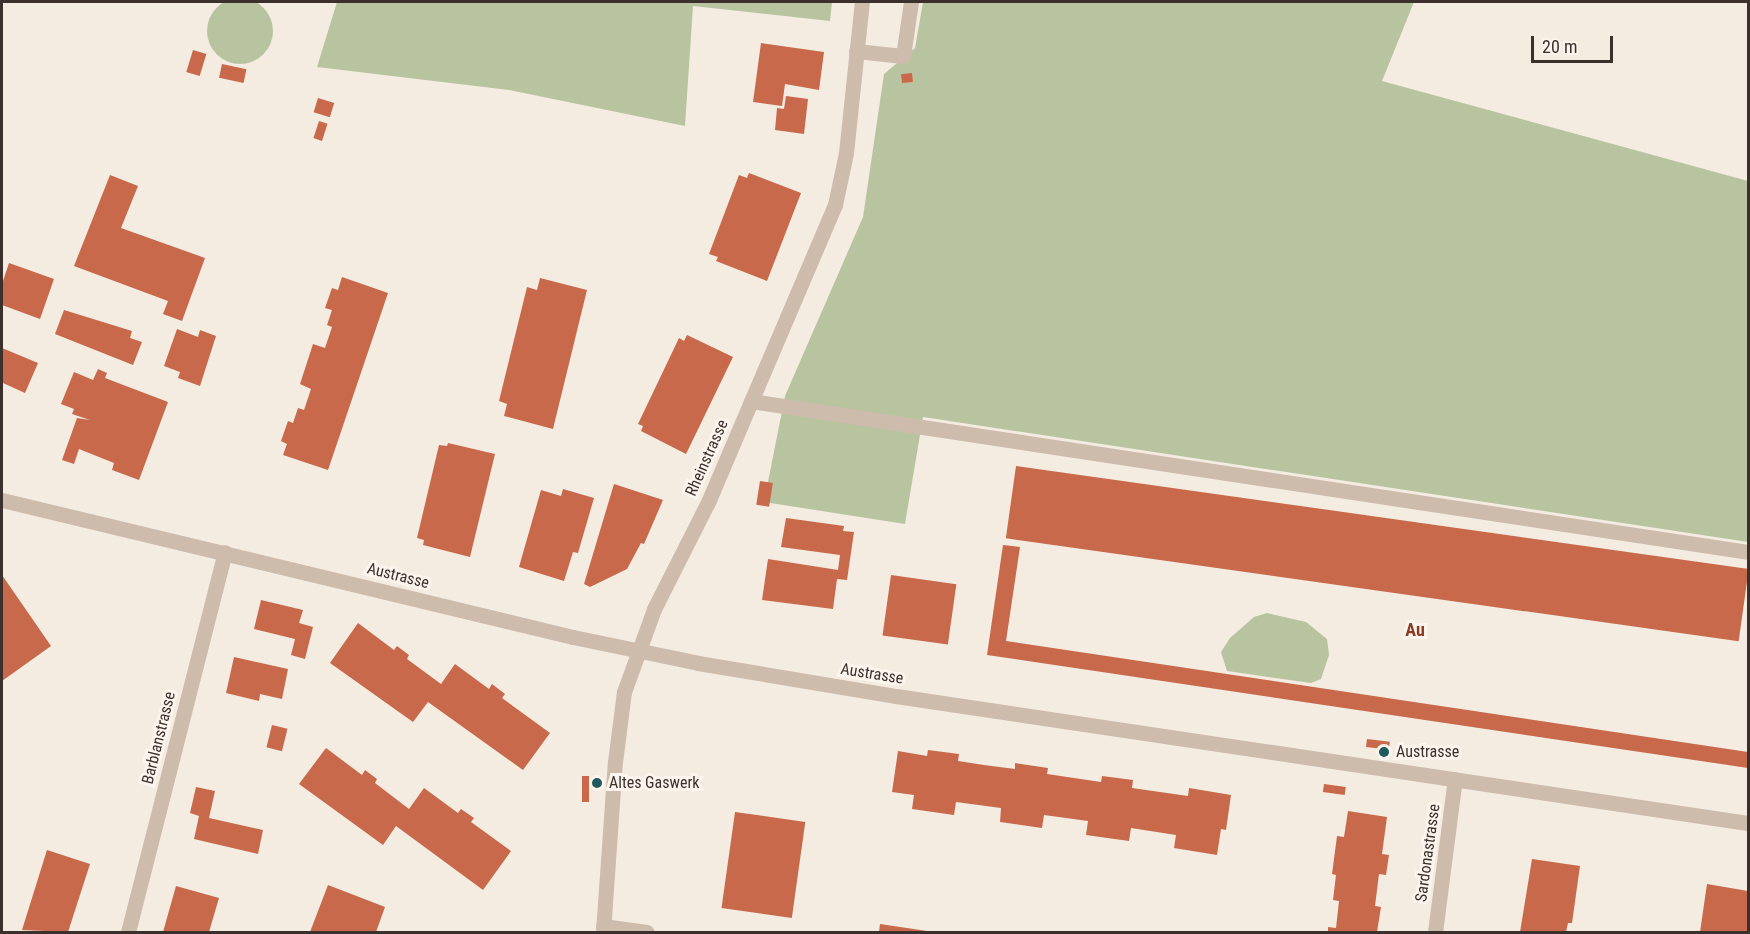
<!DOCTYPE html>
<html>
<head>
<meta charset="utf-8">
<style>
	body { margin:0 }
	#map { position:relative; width:1750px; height:934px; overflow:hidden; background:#f4ebe1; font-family:"Roboto Condensed",sans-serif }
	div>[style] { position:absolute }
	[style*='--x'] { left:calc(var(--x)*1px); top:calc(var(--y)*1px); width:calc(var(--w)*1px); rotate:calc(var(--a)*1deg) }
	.green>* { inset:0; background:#b8c4a0 }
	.round { border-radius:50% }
	.building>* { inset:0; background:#c8694b; transform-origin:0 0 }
	.minor>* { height:15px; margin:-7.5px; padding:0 7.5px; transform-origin:7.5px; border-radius:7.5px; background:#cdbbac }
	.dots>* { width:16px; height:16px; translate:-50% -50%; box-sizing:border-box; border:3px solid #fbf5ee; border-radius:50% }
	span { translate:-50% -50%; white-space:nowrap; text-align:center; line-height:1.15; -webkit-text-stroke:6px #fbf5ee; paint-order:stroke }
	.street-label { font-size:16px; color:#3b302b }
	.poi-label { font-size:16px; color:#3b302b }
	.left { translate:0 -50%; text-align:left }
	.neighbourhood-label { font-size:18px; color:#8c3b22; font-weight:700 }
	.frame { position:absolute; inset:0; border:3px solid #3b302b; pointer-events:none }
	.scale { position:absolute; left:1531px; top:36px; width:82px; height:27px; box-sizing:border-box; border:3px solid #3b302b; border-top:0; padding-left:8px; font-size:18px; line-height:21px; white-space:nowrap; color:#3b302b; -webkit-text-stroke:4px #fbf5ee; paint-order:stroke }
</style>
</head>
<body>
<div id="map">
	<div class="green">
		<div class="round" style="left:207px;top:-2px;width:66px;height:66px"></div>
		<div style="clip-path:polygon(337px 2px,832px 2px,830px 21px,693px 6px,685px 126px,509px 90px,317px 67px)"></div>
		<div style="clip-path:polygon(923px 2px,1414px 2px,1382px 81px,1748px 181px,1748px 542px,923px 417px,905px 524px,764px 502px,785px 396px,863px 217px,884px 74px,915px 48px)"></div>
		<div style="clip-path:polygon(1267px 613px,1306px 622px,1327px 639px,1329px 655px,1321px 679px,1311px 683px,1227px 671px,1221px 652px,1230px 638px,1254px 617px)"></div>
	</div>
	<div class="building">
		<div style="clip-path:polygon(761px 43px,824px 52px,819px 90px,785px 84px,782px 106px,753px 102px)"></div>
		<div style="left:193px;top:50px;width:14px;height:23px;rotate:17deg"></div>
		<div style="left:222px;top:64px;width:25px;height:14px;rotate:12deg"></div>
		<div style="left:912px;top:73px;width:9px;height:11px;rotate:84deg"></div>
		<div style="clip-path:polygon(786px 96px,808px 99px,804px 134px,775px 130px,777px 108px,784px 109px)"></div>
		<div style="left:318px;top:98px;width:17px;height:15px;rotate:17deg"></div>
		<div style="left:319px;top:121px;width:9px;height:18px;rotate:18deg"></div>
		<div style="clip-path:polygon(749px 173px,801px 193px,767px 281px,716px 261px,718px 257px,709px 254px,739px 175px,747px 178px)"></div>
		<div style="clip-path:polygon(110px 175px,138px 186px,121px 228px,205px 258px,182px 321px,163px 314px,168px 301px,74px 266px)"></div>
		<div style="clip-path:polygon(9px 263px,54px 279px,40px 319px,2px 305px,2px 284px)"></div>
		<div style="clip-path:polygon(342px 277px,388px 293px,328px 470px,283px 455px,287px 444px,281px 441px,288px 421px,293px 423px,298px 408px,304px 410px,311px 389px,300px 384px,313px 344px,325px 348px,332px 327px,327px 325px,332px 310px,325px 308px,332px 288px,338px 290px)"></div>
		<div style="clip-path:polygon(540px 278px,587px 290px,553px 429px,504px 416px,507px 404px,499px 401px,527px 287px,537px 290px)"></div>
		<div style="clip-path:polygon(64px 310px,132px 331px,130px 338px,142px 342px,133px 365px,55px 334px)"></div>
		<div style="clip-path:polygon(177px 329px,198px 337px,200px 330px,216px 336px,200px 386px,178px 378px,180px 372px,164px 366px)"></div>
		<div style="clip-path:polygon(687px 335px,733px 357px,686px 454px,641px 431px,643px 426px,638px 424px,679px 338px,684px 341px)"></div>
		<div style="clip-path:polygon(2px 348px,38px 363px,25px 393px,3px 383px,2px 388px)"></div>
		<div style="clip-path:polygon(98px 369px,107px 373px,105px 378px,168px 402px,139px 480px,112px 470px,114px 463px,79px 449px,74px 464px,62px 460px,77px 418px,90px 420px,72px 414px,74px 409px,61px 404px,74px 372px,93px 380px)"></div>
		<div style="clip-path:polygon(448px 443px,495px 454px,470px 557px,423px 545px,424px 540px,417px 538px,439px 445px,447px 446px)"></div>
		<div style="left:1016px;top:466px;width:740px;height:73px;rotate:8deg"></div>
		<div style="left:760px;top:481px;width:13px;height:24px;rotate:9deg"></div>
		<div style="clip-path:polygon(614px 484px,663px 500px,644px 544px,641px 543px,627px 569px,590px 587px,584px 584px)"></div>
		<div style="clip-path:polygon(563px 489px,594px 498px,578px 553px,573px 552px,564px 581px,519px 567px,541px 490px,561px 496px)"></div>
		<div style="clip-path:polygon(786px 518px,844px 526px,843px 531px,854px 532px,847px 580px,837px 579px,833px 609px,762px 600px,768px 559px,838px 570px,840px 555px,781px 547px)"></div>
		<div style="clip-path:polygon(1003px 545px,1020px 547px,1006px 641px,1748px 752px,1748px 768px,987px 655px)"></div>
		<div style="clip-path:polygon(2px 575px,51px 646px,2px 681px)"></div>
		<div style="left:891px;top:575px;width:66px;height:61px;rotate:8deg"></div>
		<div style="clip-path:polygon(261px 600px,303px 610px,299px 623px,313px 627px,305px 659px,291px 655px,295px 639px,254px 629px)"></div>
		<div style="clip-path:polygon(358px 623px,394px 650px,397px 646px,409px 655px,407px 659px,441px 684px,455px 664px,489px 689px,492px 684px,505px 694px,502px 698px,550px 733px,523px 770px,428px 702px,413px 722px,330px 663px)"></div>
		<div style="clip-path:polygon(234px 657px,288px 669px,282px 699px,260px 694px,259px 701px,226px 693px)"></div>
		<div style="left:272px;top:725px;width:16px;height:23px;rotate:14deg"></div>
		<div style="left:1367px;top:739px;width:23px;height:8px;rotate:7deg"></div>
		<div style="clip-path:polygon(326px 748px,362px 775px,365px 770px,377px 779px,375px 783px,409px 809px,424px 788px,458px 813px,461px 809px,474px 818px,471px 822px,511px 851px,483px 890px,396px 826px,383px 845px,299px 784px)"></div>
		<div style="clip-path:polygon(928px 750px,959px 754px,958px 761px,984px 765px,1015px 769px,1015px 763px,1048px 768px,1047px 774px,1101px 782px,1102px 776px,1133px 780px,1132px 788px,1188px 796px,1189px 788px,1231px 795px,1226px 830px,1221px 829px,1217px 855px,1174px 848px,1176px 835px,1131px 828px,1129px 841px,1086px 835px,1088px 821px,1044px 815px,1042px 828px,1000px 822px,1001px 808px,956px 802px,954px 815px,912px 809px,914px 795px,892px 792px,898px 751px,927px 756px)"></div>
		<div style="left:582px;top:776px;width:7px;height:26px"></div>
		<div style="left:1324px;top:784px;width:22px;height:8px;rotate:8deg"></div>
		<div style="clip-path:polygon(196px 787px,215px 791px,209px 818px,263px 830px,258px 854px,194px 839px,199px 816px,190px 813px)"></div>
		<div style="clip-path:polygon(1348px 811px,1387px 817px,1382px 854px,1389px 855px,1386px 875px,1379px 874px,1375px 906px,1381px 907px,1377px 932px,1328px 932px,1328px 927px,1336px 928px,1339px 901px,1333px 900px,1336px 875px,1332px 874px,1337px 836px,1344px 837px)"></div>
		<div style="left:735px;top:812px;width:71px;height:97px;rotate:8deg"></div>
		<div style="clip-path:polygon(47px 850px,90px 864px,68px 932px,22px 930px)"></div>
		<div style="clip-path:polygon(1532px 859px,1580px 866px,1572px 923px,1568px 923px,1566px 932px,1520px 932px)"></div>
		<div style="clip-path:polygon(1707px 884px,1748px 891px,1748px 932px,1700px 932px)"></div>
		<div style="clip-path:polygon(328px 885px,385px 907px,376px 932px,310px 932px)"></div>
		<div style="clip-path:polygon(176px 886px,219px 898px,209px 932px,163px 932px)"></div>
		<div style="clip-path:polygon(880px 924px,927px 931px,927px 932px,879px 932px)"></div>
	</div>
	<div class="minor">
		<div style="--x:856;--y:51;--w:47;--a:6.1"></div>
		<div style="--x:903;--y:56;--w:55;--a:-81.6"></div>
		<div style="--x:751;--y:401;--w:1008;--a:8.61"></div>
		<div style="--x:2;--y:500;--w:587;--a:13.49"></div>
		<div style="--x:573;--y:637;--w:128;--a:11.7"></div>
		<div style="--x:698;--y:663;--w:201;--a:9.5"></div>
		<div style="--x:896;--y:696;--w:861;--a:8.48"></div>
		<div style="--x:603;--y:926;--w:44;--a:7.8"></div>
		<div style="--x:128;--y:932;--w:392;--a:-75.7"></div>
		<div style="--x:603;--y:932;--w:170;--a:-86"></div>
		<div style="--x:615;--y:762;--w:71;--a:-82.7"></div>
		<div style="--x:624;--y:692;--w:88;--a:-70.1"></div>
		<div style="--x:654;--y:609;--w:122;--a:-63.2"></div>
		<div style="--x:709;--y:500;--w:321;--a:-66.9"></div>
		<div style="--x:835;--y:205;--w:53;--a:-78.1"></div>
		<div style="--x:846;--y:153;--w:152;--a:-84"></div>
		<div style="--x:1435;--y:932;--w:154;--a:-82.6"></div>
	</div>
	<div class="dots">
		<div style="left:1384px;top:752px;background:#1f5a5e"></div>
		<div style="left:597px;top:783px;background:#1f5a5e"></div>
	</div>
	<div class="street-label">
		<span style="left:707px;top:458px;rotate:-66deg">Rheinstrasse</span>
		<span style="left:398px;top:576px;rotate:14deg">Austrasse</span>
		<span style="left:872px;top:674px;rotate:9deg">Austrasse</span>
		<span style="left:159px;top:738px;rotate:-76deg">Barblanstrasse</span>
		<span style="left:1428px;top:853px;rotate:-82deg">Sardonastrasse</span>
	</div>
	<div class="poi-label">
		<span class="left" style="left:1396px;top:752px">Austrasse</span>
		<span class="left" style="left:609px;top:783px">Altes Gaswerk</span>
	</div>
	<div class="neighbourhood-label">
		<span style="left:1415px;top:630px">Au</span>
	</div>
	<div class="frame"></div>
	<div class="scale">20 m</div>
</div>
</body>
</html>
